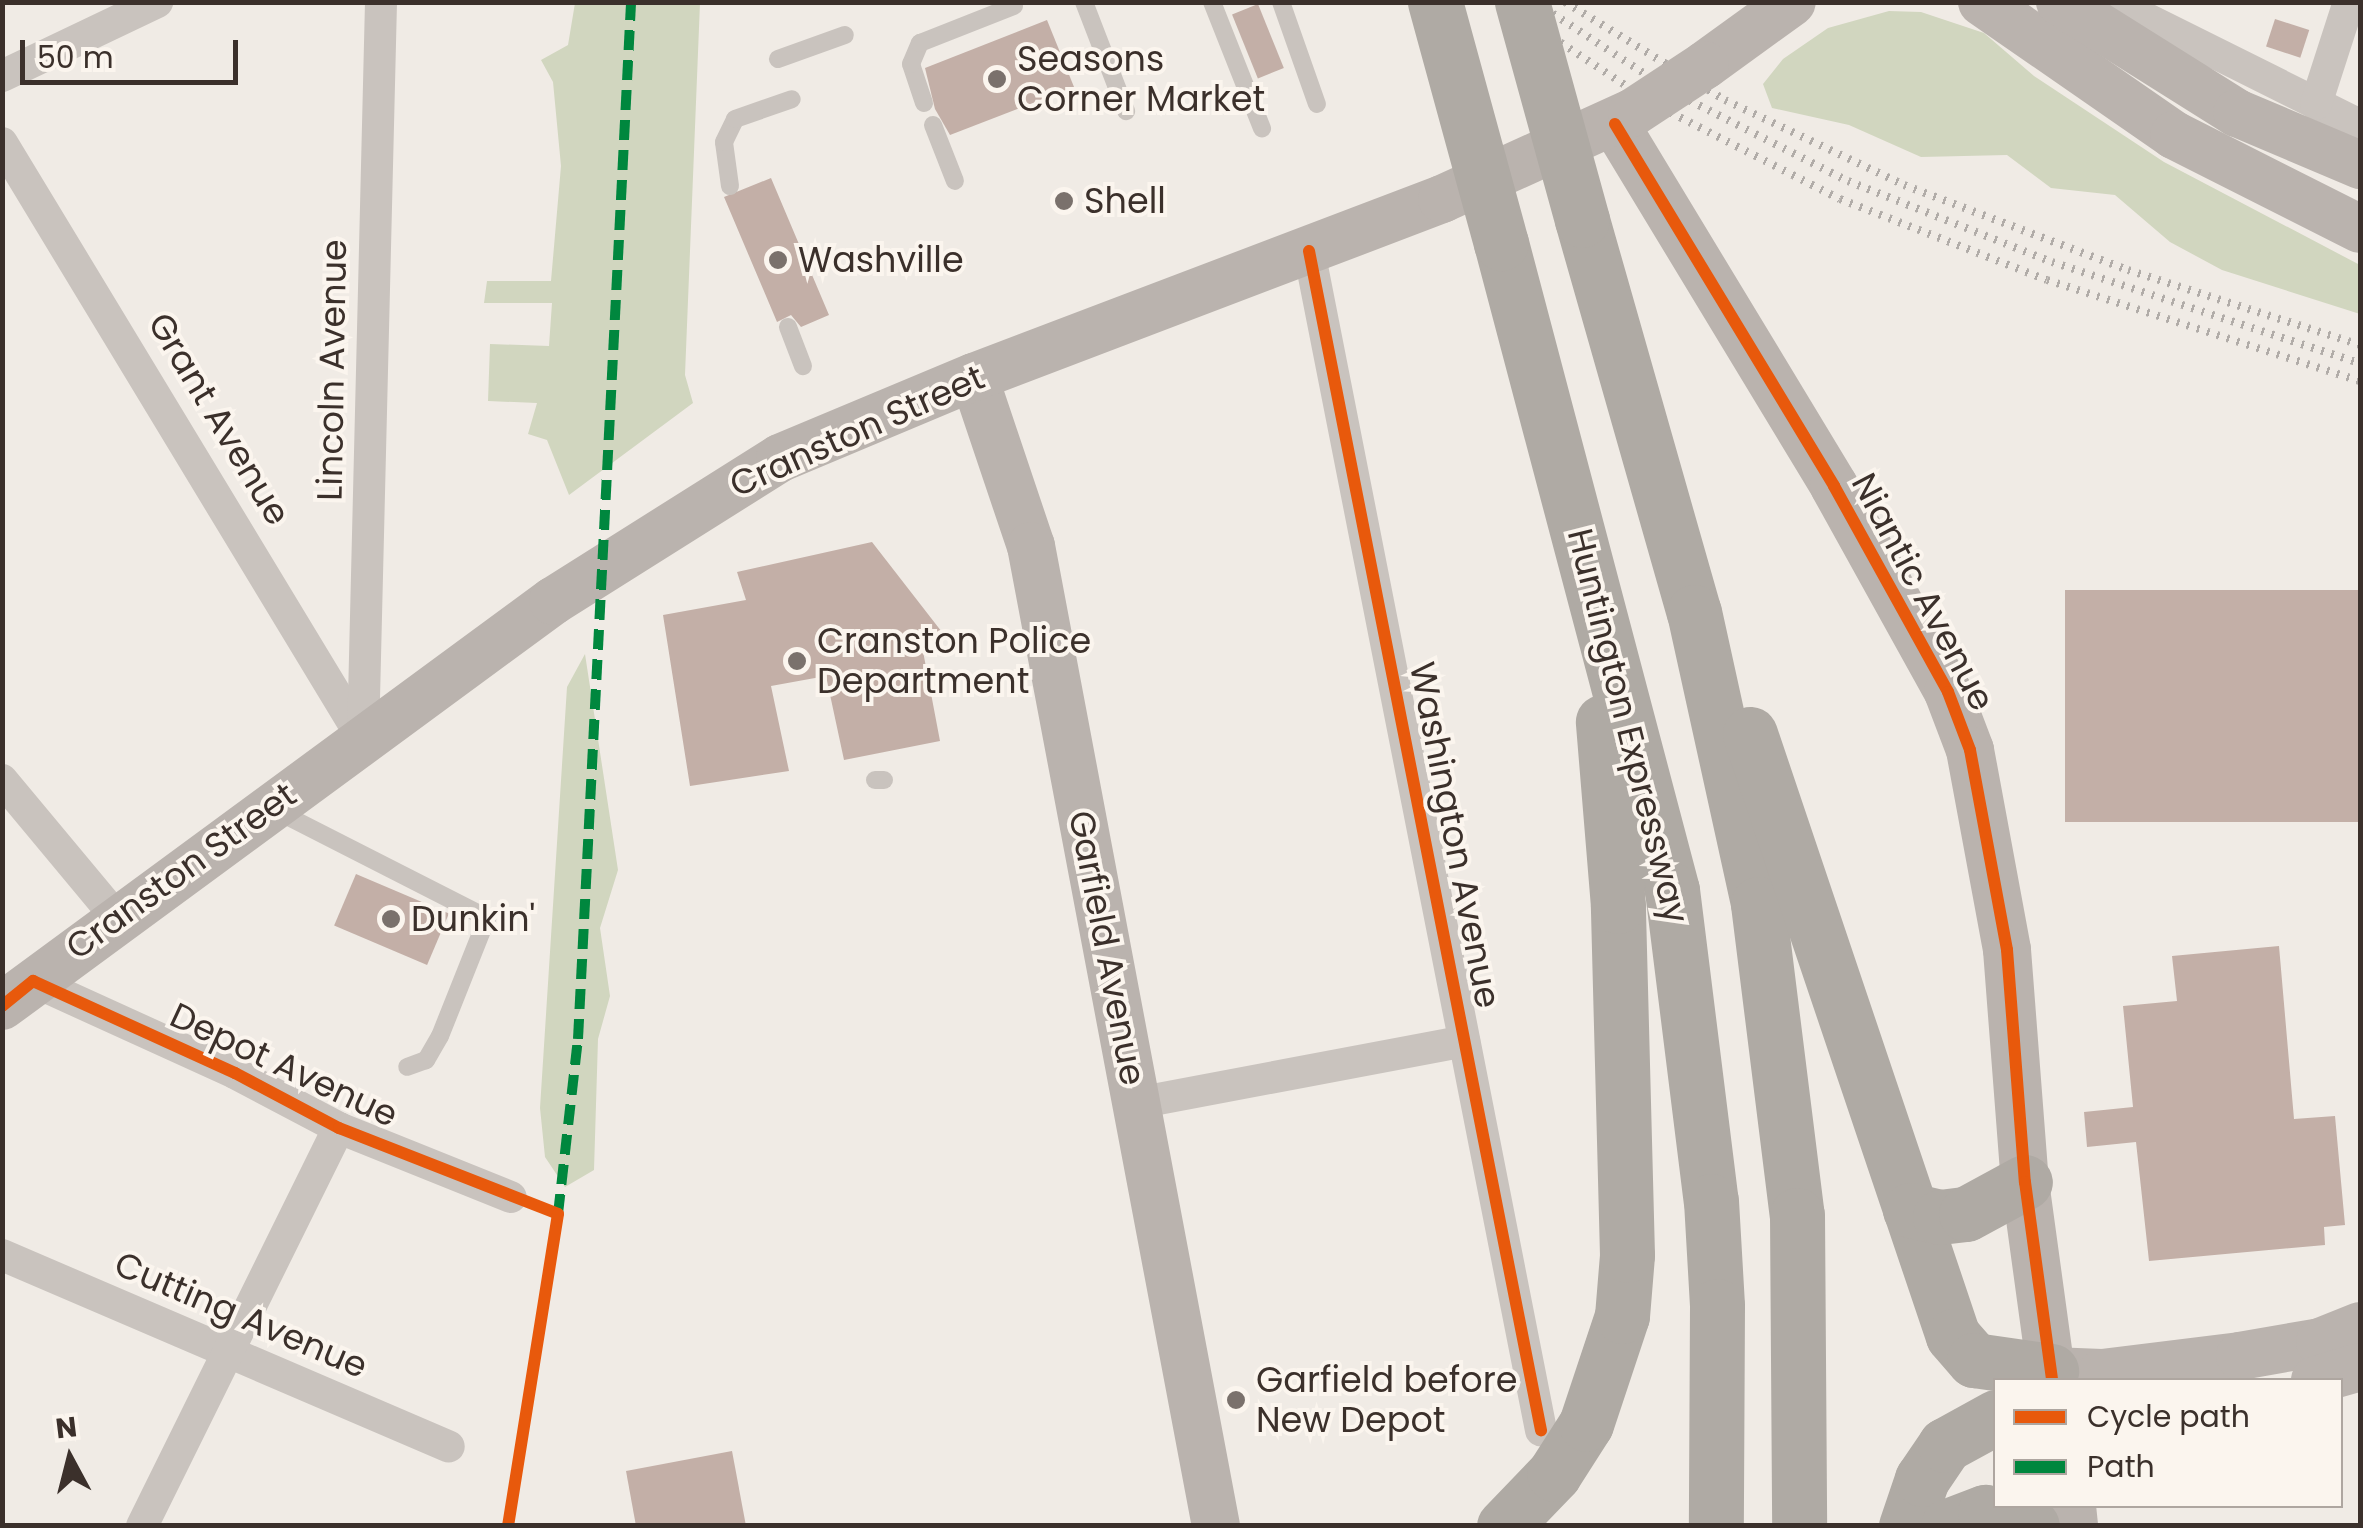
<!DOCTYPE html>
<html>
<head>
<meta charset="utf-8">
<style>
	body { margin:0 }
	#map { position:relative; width:2363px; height:1528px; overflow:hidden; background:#f0ebe5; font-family:Poppins,sans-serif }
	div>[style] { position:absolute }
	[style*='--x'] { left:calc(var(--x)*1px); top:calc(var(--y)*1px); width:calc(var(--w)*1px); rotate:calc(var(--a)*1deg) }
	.green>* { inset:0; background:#d1d6bf }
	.building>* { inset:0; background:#c3afa7; transform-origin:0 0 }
	.lane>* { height:18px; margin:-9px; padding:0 9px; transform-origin:9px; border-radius:9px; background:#c9c3be }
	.street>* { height:32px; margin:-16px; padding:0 16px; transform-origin:16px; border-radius:16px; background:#c9c3be }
	.secondary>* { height:48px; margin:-24px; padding:0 24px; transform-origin:24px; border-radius:24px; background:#bab3ae }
	.highway>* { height:55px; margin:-27.5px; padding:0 27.5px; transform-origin:27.5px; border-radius:27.5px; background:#afaaa4 }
	.rail>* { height:8px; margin-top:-4px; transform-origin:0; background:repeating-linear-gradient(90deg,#b1aca8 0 2.5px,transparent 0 10.5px) }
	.secondary-bridge>* { height:48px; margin:-24px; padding:0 24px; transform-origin:24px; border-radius:24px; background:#bab3ae }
	.highway-bridge>* { height:55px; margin:-27.5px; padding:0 27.5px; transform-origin:27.5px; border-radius:27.5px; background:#afaaa4 }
	.quiet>* { height:10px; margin-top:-5px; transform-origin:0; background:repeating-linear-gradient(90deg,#00873e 0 20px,transparent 0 30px) }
	.cycleway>* { height:12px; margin:-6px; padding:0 6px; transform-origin:6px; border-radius:6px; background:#e8590c }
	.dots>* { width:28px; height:28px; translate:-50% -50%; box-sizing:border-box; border:5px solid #fbf5ee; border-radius:50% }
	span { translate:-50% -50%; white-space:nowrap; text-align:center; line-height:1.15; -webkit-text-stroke:8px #fbf5ee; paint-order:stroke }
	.poi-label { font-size:35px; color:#3b302b }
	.left { translate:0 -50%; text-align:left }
	.street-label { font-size:35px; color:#3b302b }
	.frame { position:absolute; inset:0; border:5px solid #3b302b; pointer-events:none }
	.legend { position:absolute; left:1993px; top:1378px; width:350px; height:130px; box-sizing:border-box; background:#fbf5ee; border:2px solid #aea6a0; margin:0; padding:12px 18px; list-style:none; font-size:30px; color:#3b302b }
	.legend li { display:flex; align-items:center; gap:20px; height:50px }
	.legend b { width:50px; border:2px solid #aea6a0 }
	.north { position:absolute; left:20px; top:1408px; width:100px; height:100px; -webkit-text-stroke:8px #fbf5ee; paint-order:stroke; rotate:353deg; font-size:28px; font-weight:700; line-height:40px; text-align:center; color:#3b302b }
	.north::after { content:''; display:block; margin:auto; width:35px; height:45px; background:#3b302b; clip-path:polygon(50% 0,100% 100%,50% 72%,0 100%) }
	.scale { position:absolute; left:20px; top:40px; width:218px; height:45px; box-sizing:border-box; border:5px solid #3b302b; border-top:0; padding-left:12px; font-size:30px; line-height:35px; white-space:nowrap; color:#3b302b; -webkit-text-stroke:8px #fbf5ee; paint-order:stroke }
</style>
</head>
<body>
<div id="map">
	<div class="green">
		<div style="clip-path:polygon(575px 3px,700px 3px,685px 375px,693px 403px,569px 495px,547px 440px,528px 434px,537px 403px,488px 401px,490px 344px,549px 346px,552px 303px,484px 303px,487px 281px,551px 281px,561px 166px,553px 82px,541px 60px,568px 45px)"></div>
		<div style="clip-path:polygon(1889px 11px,1921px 12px,1984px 33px,2034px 76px,2164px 162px,2360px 265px,2360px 314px,2222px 270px,2170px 242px,2115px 195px,2051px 188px,2007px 155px,1921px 157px,1849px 125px,1772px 108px,1763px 84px,1783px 59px,1828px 28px)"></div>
		<div style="clip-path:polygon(585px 654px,618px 870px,600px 928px,610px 996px,598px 1039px,594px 1170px,565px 1187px,545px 1157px,540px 1108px,567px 687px)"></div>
	</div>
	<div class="building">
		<div style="left:1258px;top:4px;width:69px;height:28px;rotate:68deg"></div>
		<div style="left:2275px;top:19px;width:36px;height:29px;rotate:18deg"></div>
		<div style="clip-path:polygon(1047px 20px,1074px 87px,950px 135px,935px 109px,925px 68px)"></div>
		<div style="clip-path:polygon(771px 178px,829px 315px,801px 327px,791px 315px,777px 322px,724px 197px)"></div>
		<div style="clip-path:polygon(872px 542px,945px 636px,922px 646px,940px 741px,844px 760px,826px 676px,771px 686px,789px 771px,690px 786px,663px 615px,746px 600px,737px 572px)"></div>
		<div style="left:2360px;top:590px;width:232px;height:295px;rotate:90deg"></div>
		<div style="left:356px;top:874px;width:101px;height:56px;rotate:23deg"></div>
		<div style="clip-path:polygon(2279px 946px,2294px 1119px,2335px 1116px,2345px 1225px,2324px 1227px,2325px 1245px,2149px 1261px,2136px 1142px,2087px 1147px,2084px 1112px,2133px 1107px,2123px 1006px,2177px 1001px,2172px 956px)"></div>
		<div style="clip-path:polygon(732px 1451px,746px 1526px,636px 1526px,626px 1471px)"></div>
	</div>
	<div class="lane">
		<div style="--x:1084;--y:2;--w:117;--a:68.9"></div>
		<div style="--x:1212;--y:2;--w:136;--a:68.4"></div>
		<div style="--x:1281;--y:2;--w:108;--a:70.6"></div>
		<div style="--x:778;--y:59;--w:71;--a:-19.7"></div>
		<div style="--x:924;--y:103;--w:41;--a:-108.4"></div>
		<div style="--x:911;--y:64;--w:23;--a:-67"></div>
		<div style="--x:920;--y:43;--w:101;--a:-21.5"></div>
		<div style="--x:933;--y:125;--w:60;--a:68.6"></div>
		<div style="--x:730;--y:186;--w:44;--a:-97.8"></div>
		<div style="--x:724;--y:142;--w:25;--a:-64"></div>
		<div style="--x:735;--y:119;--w:60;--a:-19.3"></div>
		<div style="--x:788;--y:327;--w:42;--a:69"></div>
		<div style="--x:875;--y:780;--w:9;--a:0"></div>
		<div style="--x:277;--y:811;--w:236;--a:27"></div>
		<div style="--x:487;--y:918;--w:127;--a:111.7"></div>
		<div style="--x:440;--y:1036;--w:28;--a:120"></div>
		<div style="--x:426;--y:1060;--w:20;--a:160"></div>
	</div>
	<div class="street">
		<div style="--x:2113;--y:2;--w:276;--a:26.5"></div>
		<div style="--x:2;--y:76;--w:172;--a:-25.5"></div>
		<div style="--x:2316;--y:104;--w:107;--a:-72.1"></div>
		<div style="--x:2;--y:143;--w:697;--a:58.8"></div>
		<div style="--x:1309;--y:251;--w:1202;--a:78.87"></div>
		<div style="--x:363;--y:739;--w:737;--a:-88.6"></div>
		<div style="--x:2;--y:780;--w:178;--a:50.2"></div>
		<div style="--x:33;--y:981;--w:222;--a:24.5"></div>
		<div style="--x:235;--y:1073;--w:118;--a:27.9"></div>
		<div style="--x:339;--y:1128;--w:185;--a:21.9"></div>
		<div style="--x:1137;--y:1103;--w:333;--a:-10.7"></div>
		<div style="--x:2;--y:1255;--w:486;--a:23.2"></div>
		<div style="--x:142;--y:1526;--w:444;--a:-63.7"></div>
	</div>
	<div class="secondary">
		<div style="--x:1982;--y:2;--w:234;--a:34.7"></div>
		<div style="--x:2174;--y:135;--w:208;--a:26.8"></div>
		<div style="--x:2060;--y:2;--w:209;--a:32.1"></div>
		<div style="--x:2237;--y:113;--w:134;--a:22.9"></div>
		<div style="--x:1705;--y:65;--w:107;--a:-35.9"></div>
		<div style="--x:1615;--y:124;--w:423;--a:58.8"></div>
		<div style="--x:1834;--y:486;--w:235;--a:61"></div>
		<div style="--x:1948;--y:692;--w:62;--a:69.2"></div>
		<div style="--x:1970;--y:750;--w:203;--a:79.5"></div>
		<div style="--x:2007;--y:950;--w:233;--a:85.6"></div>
		<div style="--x:2025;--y:1182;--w:200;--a:82.2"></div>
		<div style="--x:974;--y:377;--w:178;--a:71.4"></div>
		<div style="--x:1031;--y:546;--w:997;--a:79.31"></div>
		<div style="--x:2;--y:1006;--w:684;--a:-36.32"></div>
		<div style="--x:553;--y:601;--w:268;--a:-32.2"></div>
		<div style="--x:780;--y:458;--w:210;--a:-22.7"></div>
		<div style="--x:974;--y:377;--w:501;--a:-20.82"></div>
		<div style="--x:1442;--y:199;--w:209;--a:-24.4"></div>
		<div style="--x:2051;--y:1371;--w:51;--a:2.2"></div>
		<div style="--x:2102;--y:1373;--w:139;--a:-7"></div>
		<div style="--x:2240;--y:1356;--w:81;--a:-9.9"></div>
		<div style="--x:2320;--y:1342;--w:43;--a:-21.8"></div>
		<div style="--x:2315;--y:1380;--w:47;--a:-16.1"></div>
		<div style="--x:2072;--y:1506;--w:20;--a:84"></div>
	</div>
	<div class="highway">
		<div style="--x:1582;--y:220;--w:408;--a:74.1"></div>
		<div style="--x:1694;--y:612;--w:299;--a:77.6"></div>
		<div style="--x:1758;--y:904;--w:313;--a:82.9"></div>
		<div style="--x:1797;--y:1215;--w:311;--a:89.6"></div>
		<div style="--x:1501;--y:243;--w:669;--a:75.2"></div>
		<div style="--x:1672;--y:890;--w:313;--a:82.9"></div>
		<div style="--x:1711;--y:1201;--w:105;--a:86.7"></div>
		<div style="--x:1717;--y:1306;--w:220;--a:90.3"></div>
		<div style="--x:1750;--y:734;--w:635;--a:71.37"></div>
		<div style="--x:1953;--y:1336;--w:32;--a:49"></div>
		<div style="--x:1974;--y:1360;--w:78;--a:8.1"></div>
		<div style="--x:1910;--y:1210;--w:31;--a:13"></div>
		<div style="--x:1940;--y:1217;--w:26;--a:-7"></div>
		<div style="--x:1966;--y:1214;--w:67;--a:-28.5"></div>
		<div style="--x:1504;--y:1526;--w:72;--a:-46.1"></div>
		<div style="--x:1554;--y:1474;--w:59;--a:-57.4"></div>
		<div style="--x:1586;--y:1424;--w:114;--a:-71.6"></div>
		<div style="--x:1622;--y:1316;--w:61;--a:-85.3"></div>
		<div style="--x:1627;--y:1255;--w:349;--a:-91.5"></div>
		<div style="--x:1618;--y:906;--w:185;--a:-94.7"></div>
		<div style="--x:1906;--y:1526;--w:50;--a:-71.2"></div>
		<div style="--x:1922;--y:1479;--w:41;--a:-55.9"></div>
		<div style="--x:1945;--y:1445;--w:58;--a:-28.8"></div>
		<div style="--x:1948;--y:1526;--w:40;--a:-21"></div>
		<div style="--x:1985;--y:1512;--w:49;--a:16.6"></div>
	</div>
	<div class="rail">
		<div style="--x:1499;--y:2;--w:183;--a:33.4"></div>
		<div style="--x:1652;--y:103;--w:211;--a:27.1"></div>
		<div style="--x:1840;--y:199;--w:222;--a:21.4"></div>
		<div style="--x:2047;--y:280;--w:329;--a:17.9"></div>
		<div style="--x:1535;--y:2;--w:163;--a:33.2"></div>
		<div style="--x:1671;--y:91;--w:199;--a:27"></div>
		<div style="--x:1848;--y:181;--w:219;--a:21.7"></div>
		<div style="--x:2052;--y:262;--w:324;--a:18.2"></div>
		<div style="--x:1565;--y:2;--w:188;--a:31.5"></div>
		<div style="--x:1725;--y:100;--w:198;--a:25.4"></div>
		<div style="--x:1904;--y:185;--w:240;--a:20.8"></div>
		<div style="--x:2128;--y:270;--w:244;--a:17.9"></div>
	</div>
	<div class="secondary-bridge">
		<div style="--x:1632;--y:113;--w:87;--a:-33.3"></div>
	</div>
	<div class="highway-bridge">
		<div style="--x:1435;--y:2;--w:250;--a:74.7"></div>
		<div style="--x:1522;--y:2;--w:226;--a:74.6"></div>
	</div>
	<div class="quiet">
		<div style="--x:558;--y:1214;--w:176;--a:-83.5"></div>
		<div style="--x:578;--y:1039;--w:1038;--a:-87.07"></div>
	</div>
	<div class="cycleway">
		<div style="--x:1615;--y:124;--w:423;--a:58.8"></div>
		<div style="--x:1834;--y:486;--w:235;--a:61"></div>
		<div style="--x:1948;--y:692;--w:62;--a:69.2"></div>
		<div style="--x:1970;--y:750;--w:203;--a:79.5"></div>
		<div style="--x:2007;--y:950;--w:233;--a:85.6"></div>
		<div style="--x:2025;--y:1182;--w:200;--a:82.2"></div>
		<div style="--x:1309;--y:251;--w:1202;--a:78.87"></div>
		<div style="--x:2;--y:1006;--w:40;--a:-39"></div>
		<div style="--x:33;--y:981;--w:222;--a:24.5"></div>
		<div style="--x:235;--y:1073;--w:118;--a:27.9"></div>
		<div style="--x:339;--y:1128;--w:235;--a:21.4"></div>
		<div style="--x:558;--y:1214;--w:316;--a:99.1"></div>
	</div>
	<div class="dots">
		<div style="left:997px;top:79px;background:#7a716c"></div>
		<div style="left:1064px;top:201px;background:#7a716c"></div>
		<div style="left:778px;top:260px;background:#7a716c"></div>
		<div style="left:797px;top:661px;background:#7a716c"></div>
		<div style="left:391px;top:919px;background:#7a716c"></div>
		<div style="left:1236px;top:1400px;background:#7a716c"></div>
	</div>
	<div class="poi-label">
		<span class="left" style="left:1017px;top:79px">Seasons<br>Corner Market</span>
		<span class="left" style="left:1084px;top:201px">Shell</span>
		<span class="left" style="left:798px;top:260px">Washville</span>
		<span class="left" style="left:817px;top:661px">Cranston Police<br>Department</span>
		<span class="left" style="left:411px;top:919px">Dunkin'</span>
		<span class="left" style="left:1256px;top:1400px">Garfield before<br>New Depot</span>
	</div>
	<div class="street-label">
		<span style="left:332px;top:370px;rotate:-89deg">Lincoln Avenue</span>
		<span style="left:219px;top:419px;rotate:59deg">Grant Avenue</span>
		<span style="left:857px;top:431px;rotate:-24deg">Cranston Street</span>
		<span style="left:1923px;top:592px;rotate:62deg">Niantic Avenue</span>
		<span style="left:1628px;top:726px;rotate:76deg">Huntington Expressway</span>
		<span style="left:1455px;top:835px;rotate:79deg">Washington Avenue</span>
		<span style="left:181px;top:871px;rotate:-36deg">Cranston Street</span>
		<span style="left:1107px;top:948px;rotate:79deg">Garfield Avenue</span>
		<span style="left:284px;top:1065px;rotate:25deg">Depot Avenue</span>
		<span style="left:241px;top:1315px;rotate:23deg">Cutting Avenue</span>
	</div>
	<div class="frame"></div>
	<ul class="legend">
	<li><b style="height:12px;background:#e8590c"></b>Cycle path</li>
	<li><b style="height:12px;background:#00873e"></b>Path</li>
	</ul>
	<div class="north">N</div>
	<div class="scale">50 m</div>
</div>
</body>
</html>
